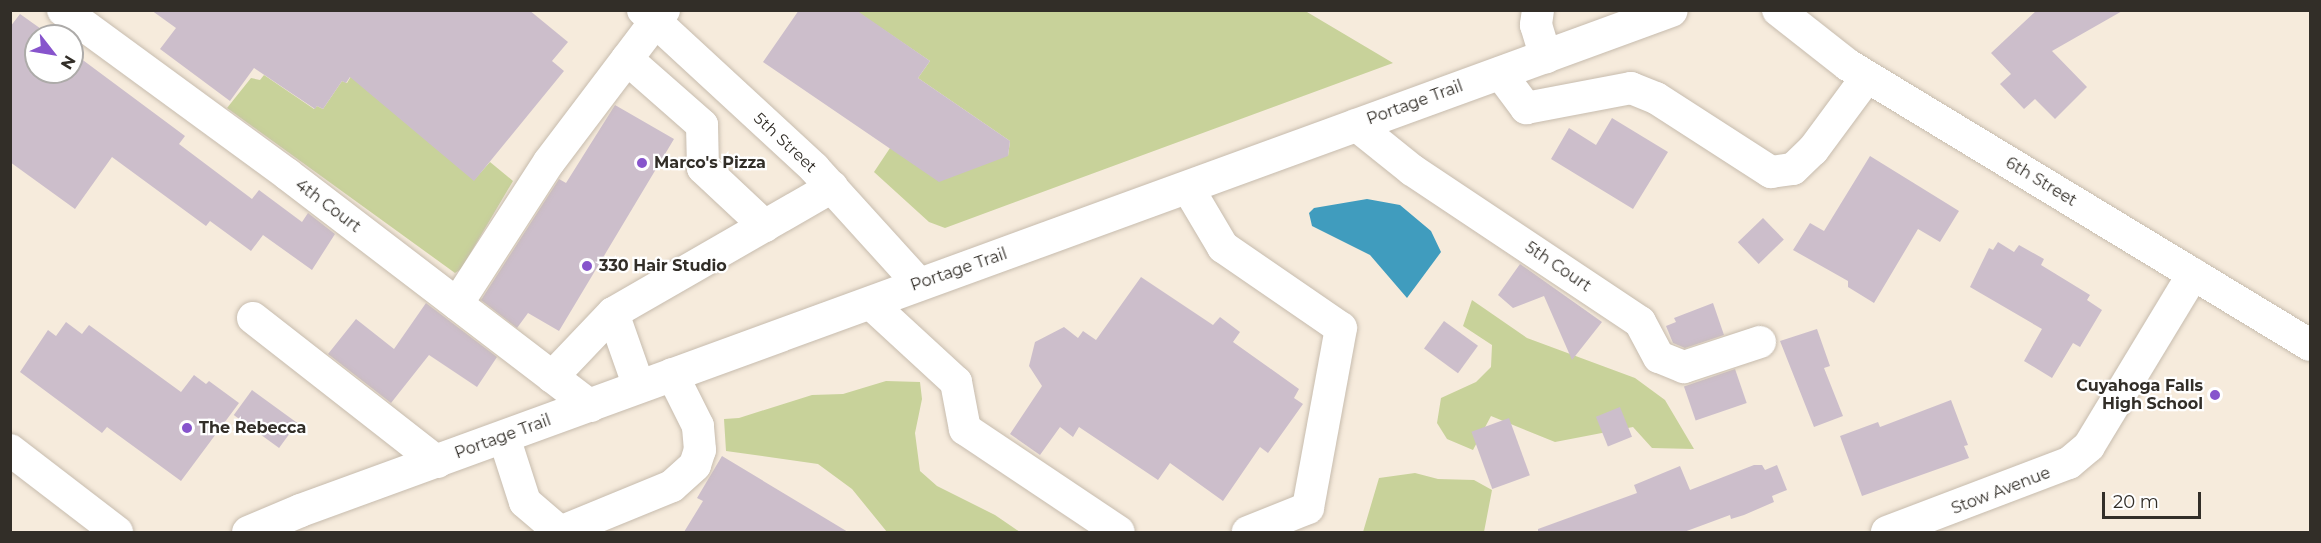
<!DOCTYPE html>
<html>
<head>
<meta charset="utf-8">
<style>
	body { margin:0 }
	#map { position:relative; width:2321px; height:543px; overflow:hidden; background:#f6ebdc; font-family:Montserrat,sans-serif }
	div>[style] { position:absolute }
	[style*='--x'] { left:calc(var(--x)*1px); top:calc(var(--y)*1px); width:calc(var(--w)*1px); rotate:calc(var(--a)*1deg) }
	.green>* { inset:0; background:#c8d29a }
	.water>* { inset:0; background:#409cbe }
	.building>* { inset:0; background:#ccbecb; transform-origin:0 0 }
	.roads { filter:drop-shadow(0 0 2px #c7bcae) drop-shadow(0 0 2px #c7bcae) }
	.minor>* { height:32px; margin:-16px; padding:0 16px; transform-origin:16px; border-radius:16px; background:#fff }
	.major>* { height:33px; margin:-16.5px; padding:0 16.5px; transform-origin:16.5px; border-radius:16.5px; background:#fff }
	.dots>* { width:16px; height:16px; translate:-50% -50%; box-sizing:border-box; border:3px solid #fff; border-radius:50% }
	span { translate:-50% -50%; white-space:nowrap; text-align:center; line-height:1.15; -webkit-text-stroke:4.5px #fff; paint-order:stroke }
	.street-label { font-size:16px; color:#322e28 }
	.poi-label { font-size:16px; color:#322e28; font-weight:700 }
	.left { translate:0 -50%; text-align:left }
	.right { translate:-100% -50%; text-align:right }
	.frame { position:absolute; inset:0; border:12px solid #322e28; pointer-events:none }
	.north { position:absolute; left:24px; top:24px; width:60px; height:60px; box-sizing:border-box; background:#fff; border:2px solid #adaba9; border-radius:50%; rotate:121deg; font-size:16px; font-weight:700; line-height:24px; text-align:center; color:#322e28 }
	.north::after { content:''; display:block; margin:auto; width:21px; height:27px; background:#8754cc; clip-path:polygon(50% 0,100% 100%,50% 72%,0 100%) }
	.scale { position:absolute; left:2102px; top:492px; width:99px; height:27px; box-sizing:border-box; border:3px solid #322e28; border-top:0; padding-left:8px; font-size:18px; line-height:21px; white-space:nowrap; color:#322e28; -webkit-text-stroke:4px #fff; paint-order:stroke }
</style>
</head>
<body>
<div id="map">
	<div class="green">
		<div style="clip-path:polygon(856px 11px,1314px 11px,1307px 12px,1393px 63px,945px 228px,929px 222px,874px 172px,890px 148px,1008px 156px,1010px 141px,918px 78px,930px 61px)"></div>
		<div style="clip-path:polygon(354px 71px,474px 180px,490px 162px,513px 181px,461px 269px,455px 273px,227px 108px,251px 78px,260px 80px,264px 75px,314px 109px,317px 106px,323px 109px,342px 81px,347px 83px)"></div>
		<div style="clip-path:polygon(1472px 300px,1527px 338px,1635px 378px,1665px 400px,1694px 449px,1652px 448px,1633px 427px,1555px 442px,1491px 416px,1473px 450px,1447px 439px,1437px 423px,1441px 398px,1476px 382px,1491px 367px,1492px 345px,1463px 326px)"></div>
		<div style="clip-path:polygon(886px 381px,920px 382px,922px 399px,915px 433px,920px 471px,937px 486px,995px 515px,1020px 532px,887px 532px,852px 489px,818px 464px,726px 451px,724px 419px,739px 418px,812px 395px,843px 394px)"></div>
		<div style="clip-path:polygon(1415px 473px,1438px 479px,1474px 480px,1492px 490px,1484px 532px,1363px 532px,1379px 478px)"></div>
	</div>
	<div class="water">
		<div style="clip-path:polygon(1367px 199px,1400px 205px,1431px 231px,1441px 252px,1407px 298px,1370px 255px,1312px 226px,1309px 213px,1314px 208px)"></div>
	</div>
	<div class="building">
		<div style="clip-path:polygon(151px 10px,529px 10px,568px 42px,552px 61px,564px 71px,474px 181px,350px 77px,346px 83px,342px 81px,323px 109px,317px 106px,315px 109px,254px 68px,230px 101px,160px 49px,176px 28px)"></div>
		<div style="clip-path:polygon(799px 10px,856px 10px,930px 61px,918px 78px,1010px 141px,1008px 156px,939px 182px,763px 62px)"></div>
		<div style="clip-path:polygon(2037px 10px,2124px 10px,2052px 51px,2087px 87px,2055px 119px,2035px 99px,2024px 109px,2000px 84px,2011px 74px,1991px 53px)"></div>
		<div style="clip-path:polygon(20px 14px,51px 36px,36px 36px,36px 72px,72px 72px,72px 52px,185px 136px,179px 144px,252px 199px,259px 190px,302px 222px,308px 213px,335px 234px,312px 270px,263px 235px,251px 251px,210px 221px,206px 226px,112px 157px,75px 209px,10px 162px,10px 27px)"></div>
		<div style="clip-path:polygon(615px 105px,674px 139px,559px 331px,528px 313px,517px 328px,481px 300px,559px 179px,566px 183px)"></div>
		<div style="clip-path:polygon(1612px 118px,1668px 152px,1633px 209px,1551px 159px,1569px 128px,1596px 145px)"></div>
		<div style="clip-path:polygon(1870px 156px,1959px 211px,1940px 242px,1918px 229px,1874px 303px,1848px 287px,1848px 281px,1793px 250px,1810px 223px,1824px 231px)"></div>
		<div style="left:1763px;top:218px;width:30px;height:35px;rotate:46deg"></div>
		<div style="clip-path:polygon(1998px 242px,2014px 252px,2019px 245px,2044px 259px,2041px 265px,2090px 295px,2087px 300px,2102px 310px,2080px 347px,2073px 343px,2052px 378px,2024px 361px,2042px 329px,1970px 287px,1989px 248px,1993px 250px)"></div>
		<div style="clip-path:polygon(1520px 264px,1602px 322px,1572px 360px,1544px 296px,1513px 308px,1498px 295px)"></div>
		<div style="clip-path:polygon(1141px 277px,1213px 325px,1220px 317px,1240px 332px,1233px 342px,1299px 389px,1294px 398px,1303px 404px,1268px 453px,1260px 447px,1223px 501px,1170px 463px,1158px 480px,1079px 427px,1073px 437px,1060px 427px,1040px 455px,1010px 434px,1042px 386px,1029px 366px,1035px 342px,1064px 327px,1078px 338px,1083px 331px,1096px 340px)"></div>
		<div style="clip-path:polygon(426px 303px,497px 357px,477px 387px,429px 355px,391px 403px,328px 354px,356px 319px,394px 349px)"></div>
		<div style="clip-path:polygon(1713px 303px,1724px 335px,1685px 348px,1673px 343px,1666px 326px,1676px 322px,1674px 318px)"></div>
		<div style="left:1444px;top:321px;width:42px;height:34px;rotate:36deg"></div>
		<div style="clip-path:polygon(66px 322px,82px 334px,89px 325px,181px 392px,194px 375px,206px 384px,209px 381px,239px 403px,181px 481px,107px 427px,102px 433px,20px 372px,48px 330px,56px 336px)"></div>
		<div style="clip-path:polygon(1817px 329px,1830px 366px,1824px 368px,1843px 416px,1814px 427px,1780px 341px)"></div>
		<div style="left:1735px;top:369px;width:36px;height:54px;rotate:71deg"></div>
		<div style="left:252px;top:390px;width:56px;height:31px;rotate:36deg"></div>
		<div style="clip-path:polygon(1951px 400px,1968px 445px,1964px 446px,1969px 458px,1862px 496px,1840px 436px,1878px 422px,1880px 427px)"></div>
		<div style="left:1620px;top:407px;width:32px;height:26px;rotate:68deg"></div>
		<div style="left:1509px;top:418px;width:61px;height:40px;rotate:70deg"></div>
		<div style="clip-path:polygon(722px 456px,848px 532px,684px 532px,703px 501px,697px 498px)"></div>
		<div style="clip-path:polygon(1754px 465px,1762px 465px,1765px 470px,1777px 465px,1787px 490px,1772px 496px,1774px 502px,1744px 515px,1731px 519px,1730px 515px,1684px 532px,1538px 532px,1538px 529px,1637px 493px,1634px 485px,1680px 466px,1690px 490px)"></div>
	</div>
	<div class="roads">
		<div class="minor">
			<div style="--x:63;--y:10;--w:278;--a:36.2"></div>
			<div style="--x:287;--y:174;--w:382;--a:37.4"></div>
			<div style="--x:643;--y:10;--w:233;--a:42.7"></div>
			<div style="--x:814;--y:168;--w:156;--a:47.8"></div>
			<div style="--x:664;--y:10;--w:61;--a:127.1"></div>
			<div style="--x:627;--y:59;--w:100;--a:41.3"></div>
			<div style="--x:702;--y:125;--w:43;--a:88.7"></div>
			<div style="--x:703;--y:168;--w:85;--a:43.1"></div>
			<div style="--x:1538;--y:10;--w:15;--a:98"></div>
			<div style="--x:1536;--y:25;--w:34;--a:73"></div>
			<div style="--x:1778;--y:10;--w:89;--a:38.2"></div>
			<div style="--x:1848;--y:65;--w:540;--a:31.22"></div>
			<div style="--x:1500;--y:73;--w:44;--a:53.4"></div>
			<div style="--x:1526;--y:108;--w:107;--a:-10.8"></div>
			<div style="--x:1631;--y:88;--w:27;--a:22"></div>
			<div style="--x:1656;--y:98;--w:137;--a:32.8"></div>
			<div style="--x:1771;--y:172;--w:22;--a:-8"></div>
			<div style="--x:1793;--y:169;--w:28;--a:-44"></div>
			<div style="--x:1813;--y:150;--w:91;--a:-53.5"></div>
			<div style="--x:1356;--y:125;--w:72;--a:38.8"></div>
			<div style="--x:1412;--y:170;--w:274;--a:33.7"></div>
			<div style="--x:1640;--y:322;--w:40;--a:62"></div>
			<div style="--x:1659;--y:357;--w:27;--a:22"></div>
			<div style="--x:1684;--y:367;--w:80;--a:-18.2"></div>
			<div style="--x:1188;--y:188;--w:69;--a:59.3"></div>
			<div style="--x:1223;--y:247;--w:143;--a:34.5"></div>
			<div style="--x:1341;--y:328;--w:183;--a:100.4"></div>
			<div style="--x:1308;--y:508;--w:65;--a:158.2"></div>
			<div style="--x:870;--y:303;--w:117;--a:42.6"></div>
			<div style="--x:956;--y:382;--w:48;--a:79.2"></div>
			<div style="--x:965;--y:429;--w:185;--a:33.8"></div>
			<div style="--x:457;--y:304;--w:169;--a:-57.1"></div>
			<div style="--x:549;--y:162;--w:129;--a:-52.9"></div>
			<div style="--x:253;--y:318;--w:234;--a:38"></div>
			<div style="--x:552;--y:377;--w:88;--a:-46.4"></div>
			<div style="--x:639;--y:387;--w:78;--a:-109.4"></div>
			<div style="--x:613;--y:313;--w:253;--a:-29.9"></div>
			<div style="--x:504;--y:437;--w:68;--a:72.1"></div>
			<div style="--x:525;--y:502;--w:46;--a:40.6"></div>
			<div style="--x:10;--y:450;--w:135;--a:37.5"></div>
			<div style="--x:560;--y:532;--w:121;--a:-22.3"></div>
			<div style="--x:672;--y:486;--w:31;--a:-42"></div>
			<div style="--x:695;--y:465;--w:16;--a:-72"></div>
			<div style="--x:700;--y:450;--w:24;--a:-95"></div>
			<div style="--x:698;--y:426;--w:58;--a:-116.6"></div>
			<div style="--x:1887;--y:532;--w:195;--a:-20.8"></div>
			<div style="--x:2069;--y:463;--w:26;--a:-40"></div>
			<div style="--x:2089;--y:446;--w:201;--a:-58.8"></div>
		</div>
		<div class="major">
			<div style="--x:248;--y:532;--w:56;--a:-22.9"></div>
			<div style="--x:300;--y:510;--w:1459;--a:-20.04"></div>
		</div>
	</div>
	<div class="dots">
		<div style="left:642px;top:163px;background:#8754cc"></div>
		<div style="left:587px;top:266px;background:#8754cc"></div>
		<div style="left:2215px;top:395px;background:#8754cc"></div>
		<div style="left:187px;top:428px;background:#8754cc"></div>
	</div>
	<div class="street-label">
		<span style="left:1415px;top:103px;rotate:-20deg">Portage Trail</span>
		<span style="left:785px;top:143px;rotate:43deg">5th Street</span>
		<span style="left:2041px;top:182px;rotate:31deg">6th Street</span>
		<span style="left:328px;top:206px;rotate:37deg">4th Court</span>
		<span style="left:1558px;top:267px;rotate:34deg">5th Court</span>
		<span style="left:959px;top:270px;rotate:-19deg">Portage Trail</span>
		<span style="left:503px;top:437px;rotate:-20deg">Portage Trail</span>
		<span style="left:2001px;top:491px;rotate:-21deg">Stow Avenue</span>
	</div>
	<div class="poi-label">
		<span class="left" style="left:654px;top:163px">Marco's Pizza</span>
		<span class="left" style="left:599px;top:266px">330 Hair Studio</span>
		<span class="right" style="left:2203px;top:395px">Cuyahoga Falls<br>High School</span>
		<span class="left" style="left:199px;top:428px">The Rebecca</span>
	</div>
	<div class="frame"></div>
	<div class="north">N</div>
	<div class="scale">20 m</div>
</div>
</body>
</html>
